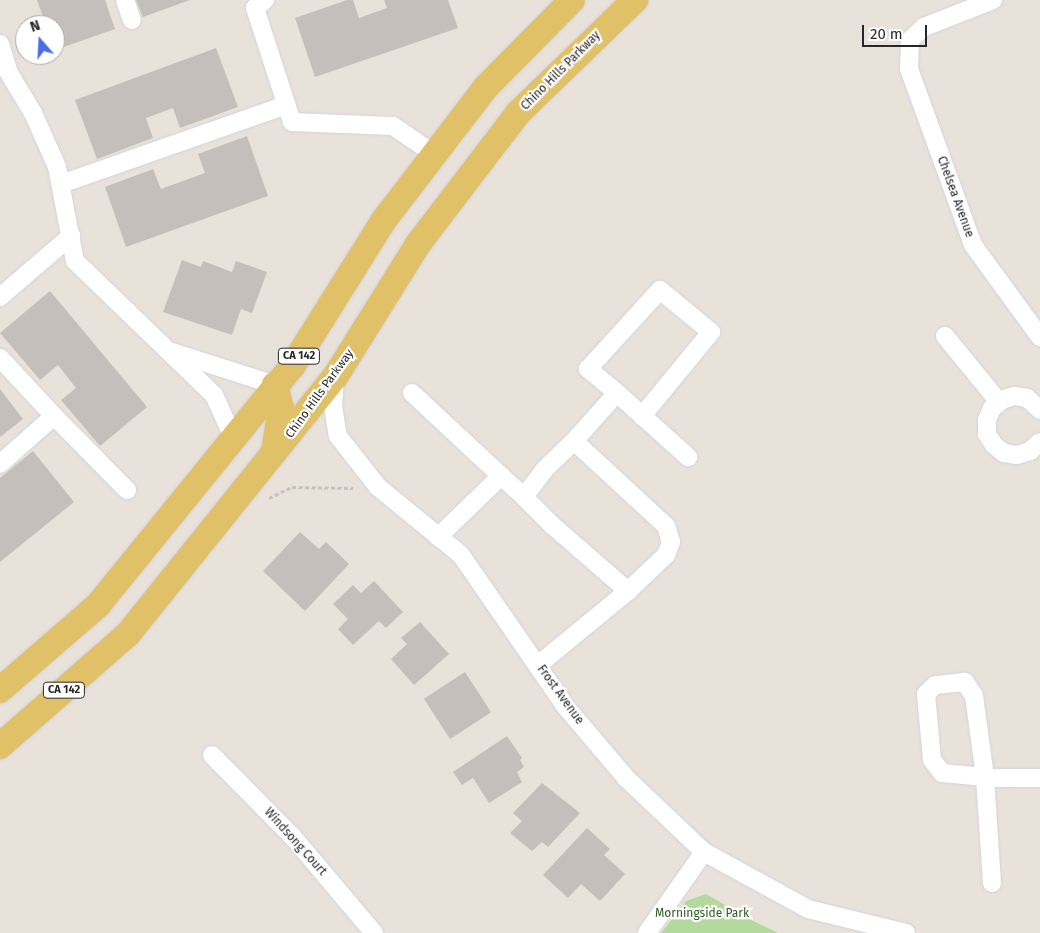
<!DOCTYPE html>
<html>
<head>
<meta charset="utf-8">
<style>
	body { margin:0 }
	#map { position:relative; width:1040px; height:933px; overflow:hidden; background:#e9e2da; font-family:"Fira Sans",sans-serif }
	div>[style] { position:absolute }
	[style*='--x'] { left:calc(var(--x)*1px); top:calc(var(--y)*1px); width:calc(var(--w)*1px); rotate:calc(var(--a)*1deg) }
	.green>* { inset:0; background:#b3da9c }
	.building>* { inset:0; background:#c4bfba; transform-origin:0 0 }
	.path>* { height:3px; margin-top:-1.5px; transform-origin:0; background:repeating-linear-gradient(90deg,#c3c3c3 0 4px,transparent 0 6.5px) }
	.roads { filter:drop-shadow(0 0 1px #d0d3df) drop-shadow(0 0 1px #d0d3df) }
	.street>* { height:18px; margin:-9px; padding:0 9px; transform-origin:9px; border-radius:9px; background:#fff }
	.primary>* { height:26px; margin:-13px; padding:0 13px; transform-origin:13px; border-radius:13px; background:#e1c167 }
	span { translate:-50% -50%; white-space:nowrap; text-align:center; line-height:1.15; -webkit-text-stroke:4.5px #fff; paint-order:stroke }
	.shield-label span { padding:1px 4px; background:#fff; border:1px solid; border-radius:4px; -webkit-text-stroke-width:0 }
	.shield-label { font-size:11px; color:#272727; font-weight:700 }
	.street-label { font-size:12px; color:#272727 }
	.park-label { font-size:12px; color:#2e5c20 }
	.north { position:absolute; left:15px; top:15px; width:50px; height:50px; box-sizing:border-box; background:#fff; border:1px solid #a9a9a9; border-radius:50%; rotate:341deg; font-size:14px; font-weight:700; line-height:20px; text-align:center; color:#272727 }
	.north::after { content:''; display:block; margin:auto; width:18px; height:22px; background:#4a6ce6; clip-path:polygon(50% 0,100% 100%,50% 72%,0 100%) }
	.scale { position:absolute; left:862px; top:25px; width:65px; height:22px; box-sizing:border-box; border:2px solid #272727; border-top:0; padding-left:6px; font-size:15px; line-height:18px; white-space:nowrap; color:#272727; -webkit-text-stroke:4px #fff; paint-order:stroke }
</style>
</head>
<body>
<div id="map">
	<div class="green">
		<div style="clip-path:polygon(706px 894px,751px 920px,778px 933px,661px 933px,686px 901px)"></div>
	</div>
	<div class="building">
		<div style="clip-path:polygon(37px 0,105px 0,115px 29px,55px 50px,55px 25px,46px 25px)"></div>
		<div style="clip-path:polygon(136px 0,190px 0,143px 17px)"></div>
		<div style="clip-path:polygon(347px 0,353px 0,359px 18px,387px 8px,384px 0,448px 0,458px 28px,315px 77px,295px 18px)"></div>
		<div style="clip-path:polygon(216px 48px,238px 107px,180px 128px,173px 108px,146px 118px,153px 138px,97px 159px,75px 100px)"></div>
		<div style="clip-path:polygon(247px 136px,268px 196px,126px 247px,105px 187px,153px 169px,161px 189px,205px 173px,198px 154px)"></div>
		<div style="clip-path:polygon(182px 260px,201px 267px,203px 261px,232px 272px,236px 261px,267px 272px,252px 313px,241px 309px,232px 335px,163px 312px)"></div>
		<div style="clip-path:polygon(50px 291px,147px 407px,100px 446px,61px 400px,76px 388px,58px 365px,40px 380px,0 333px)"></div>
		<div style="clip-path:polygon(0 389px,23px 419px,0 437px)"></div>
		<div style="clip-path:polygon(33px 451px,74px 502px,0 562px,0 478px)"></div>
		<div style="clip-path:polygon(300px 532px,319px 549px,326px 542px,349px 564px,305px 611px,263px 571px)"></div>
		<div style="clip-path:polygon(374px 581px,403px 612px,386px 628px,379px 621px,353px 645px,338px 629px,348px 619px,333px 604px,353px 585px,361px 593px)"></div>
		<div style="clip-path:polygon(420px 622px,449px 654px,414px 685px,391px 659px,407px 644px,401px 638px)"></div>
		<div style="left:465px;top:672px;width:48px;height:49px;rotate:57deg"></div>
		<div style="clip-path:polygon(507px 736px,522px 758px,520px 760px,524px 767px,517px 772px,522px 782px,489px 803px,473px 778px,462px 785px,453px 772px)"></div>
		<div style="clip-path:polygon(542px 783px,580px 813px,548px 847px,542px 842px,532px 851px,510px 833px,522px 821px,513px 813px)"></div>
		<div style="clip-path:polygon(587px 828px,610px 849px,604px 855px,625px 874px,600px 901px,581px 884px,568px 898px,543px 875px)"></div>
	</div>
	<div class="path">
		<div style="--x:269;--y:498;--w:25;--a:-26"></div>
		<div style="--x:292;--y:487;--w:61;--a:0.9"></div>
	</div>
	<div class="roads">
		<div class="street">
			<div style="--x:125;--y:0;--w:21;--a:71"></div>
			<div style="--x:265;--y:0;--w:13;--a:141"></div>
			<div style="--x:255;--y:8;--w:120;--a:72"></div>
			<div style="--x:292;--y:122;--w:101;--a:2.3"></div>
			<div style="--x:393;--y:126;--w:50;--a:34.3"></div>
			<div style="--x:993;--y:0;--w:74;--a:158.6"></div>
			<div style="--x:924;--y:27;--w:19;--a:137"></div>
			<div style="--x:910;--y:40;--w:29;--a:92"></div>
			<div style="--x:909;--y:69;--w:187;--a:70"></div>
			<div style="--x:973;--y:245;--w:114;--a:53.9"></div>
			<div style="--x:0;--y:44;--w:30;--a:73"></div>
			<div style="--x:9;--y:73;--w:47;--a:59"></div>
			<div style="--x:33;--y:113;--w:59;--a:66"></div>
			<div style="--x:57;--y:167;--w:96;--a:79.2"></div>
			<div style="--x:75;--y:261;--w:193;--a:44"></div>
			<div style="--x:214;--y:395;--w:46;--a:65.7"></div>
			<div style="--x:61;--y:184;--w:238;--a:-19.3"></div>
			<div style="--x:0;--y:297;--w:94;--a:-40.7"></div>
			<div style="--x:945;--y:336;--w:85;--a:50.7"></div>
			<div style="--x:169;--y:351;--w:111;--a:17.8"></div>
			<div style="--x:0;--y:358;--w:79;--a:47"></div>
			<div style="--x:54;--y:416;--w:72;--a:138.4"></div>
			<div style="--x:335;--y:377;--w:29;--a:94"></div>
			<div style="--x:333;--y:406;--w:30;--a:81"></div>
			<div style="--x:338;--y:436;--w:65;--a:51.9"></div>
			<div style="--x:378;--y:487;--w:107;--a:39.3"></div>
			<div style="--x:461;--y:555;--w:183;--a:55.4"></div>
			<div style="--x:565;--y:706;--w:94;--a:49.7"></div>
			<div style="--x:626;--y:778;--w:108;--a:43.5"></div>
			<div style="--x:704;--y:852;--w:119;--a:28.7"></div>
			<div style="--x:808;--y:909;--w:101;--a:13.8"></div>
			<div style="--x:412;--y:393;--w:122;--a:43"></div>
			<div style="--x:617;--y:393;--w:38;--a:-140"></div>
			<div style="--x:588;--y:369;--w:107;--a:-47.7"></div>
			<div style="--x:660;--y:290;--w:66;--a:39.5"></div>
			<div style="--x:711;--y:332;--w:109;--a:129.4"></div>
			<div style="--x:1040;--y:410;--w:18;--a:-137"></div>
			<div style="--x:1027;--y:398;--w:13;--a:-171"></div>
			<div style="--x:1014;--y:396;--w:13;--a:162"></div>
			<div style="--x:1002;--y:400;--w:13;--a:141"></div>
			<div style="--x:992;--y:408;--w:13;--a:113"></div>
			<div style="--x:987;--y:420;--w:14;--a:90"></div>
			<div style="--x:987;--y:434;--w:13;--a:58"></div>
			<div style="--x:994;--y:445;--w:13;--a:39"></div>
			<div style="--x:1004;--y:453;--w:13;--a:9"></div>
			<div style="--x:1017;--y:455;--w:14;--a:-17"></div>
			<div style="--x:1030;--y:451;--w:13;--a:-42"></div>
			<div style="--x:54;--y:416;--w:104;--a:45.4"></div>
			<div style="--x:574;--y:441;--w:64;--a:-48.1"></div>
			<div style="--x:617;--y:393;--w:96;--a:42"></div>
			<div style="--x:438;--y:537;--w:88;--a:-44.1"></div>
			<div style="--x:501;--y:476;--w:31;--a:42"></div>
			<div style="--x:538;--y:665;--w:117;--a:-39.4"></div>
			<div style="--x:628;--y:591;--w:52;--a:-43.5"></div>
			<div style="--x:666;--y:555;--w:14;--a:-69"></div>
			<div style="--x:671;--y:542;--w:17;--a:-107"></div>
			<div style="--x:666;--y:526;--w:125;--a:-137.3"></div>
			<div style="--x:574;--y:441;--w:40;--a:136"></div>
			<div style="--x:545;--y:469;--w:35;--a:127"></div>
			<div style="--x:524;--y:497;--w:40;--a:45"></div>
			<div style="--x:552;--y:525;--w:101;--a:41"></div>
			<div style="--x:212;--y:755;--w:114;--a:45.4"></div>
			<div style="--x:292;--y:836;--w:127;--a:49.8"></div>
			<div style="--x:992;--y:883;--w:106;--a:-93.8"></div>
			<div style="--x:985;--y:777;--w:82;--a:-97.7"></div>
			<div style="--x:974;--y:696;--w:17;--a:-123"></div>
			<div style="--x:965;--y:682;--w:30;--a:174"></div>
			<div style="--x:935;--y:685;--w:13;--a:135"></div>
			<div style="--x:926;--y:694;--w:66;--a:84.8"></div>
			<div style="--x:932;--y:760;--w:16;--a:52"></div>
			<div style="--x:942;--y:773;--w:43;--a:5.3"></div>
			<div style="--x:985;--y:777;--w:7;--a:8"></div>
			<div style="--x:992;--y:778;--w:48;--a:0"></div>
			<div style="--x:647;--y:933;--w:99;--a:-54.9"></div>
		</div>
		<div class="primary">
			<div style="--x:274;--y:452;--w:45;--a:-81"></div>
			<div style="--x:281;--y:408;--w:24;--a:-105"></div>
			<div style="--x:0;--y:690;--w:130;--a:-40.9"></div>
			<div style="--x:98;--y:605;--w:309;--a:-50.9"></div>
			<div style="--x:293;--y:365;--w:171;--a:-57.9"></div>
			<div style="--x:384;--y:220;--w:168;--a:-52.5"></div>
			<div style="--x:486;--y:87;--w:122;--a:-45.3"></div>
			<div style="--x:0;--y:746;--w:170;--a:-41.2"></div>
			<div style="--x:128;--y:634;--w:330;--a:-51.2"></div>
			<div style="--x:335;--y:377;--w:157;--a:-58"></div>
			<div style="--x:418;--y:244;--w:165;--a:-52.6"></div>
			<div style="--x:518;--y:113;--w:163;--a:-44"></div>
		</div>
	</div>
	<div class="shield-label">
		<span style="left:299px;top:356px">CA 142</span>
		<span style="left:64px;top:690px">CA 142</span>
	</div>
	<div class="street-label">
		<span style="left:561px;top:71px;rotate:-45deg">Chino Hills Parkway</span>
		<span style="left:955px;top:197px;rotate:70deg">Chelsea Avenue</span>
		<span style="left:320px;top:394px;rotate:-54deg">Chino Hills Parkway</span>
		<span style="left:560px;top:695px;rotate:54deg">Frost Avenue</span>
		<span style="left:295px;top:842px;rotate:48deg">Windsong Court</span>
	</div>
	<div class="park-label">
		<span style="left:702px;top:914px">Morningside Park</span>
	</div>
	<div class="north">N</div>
	<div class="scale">20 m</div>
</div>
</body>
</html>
